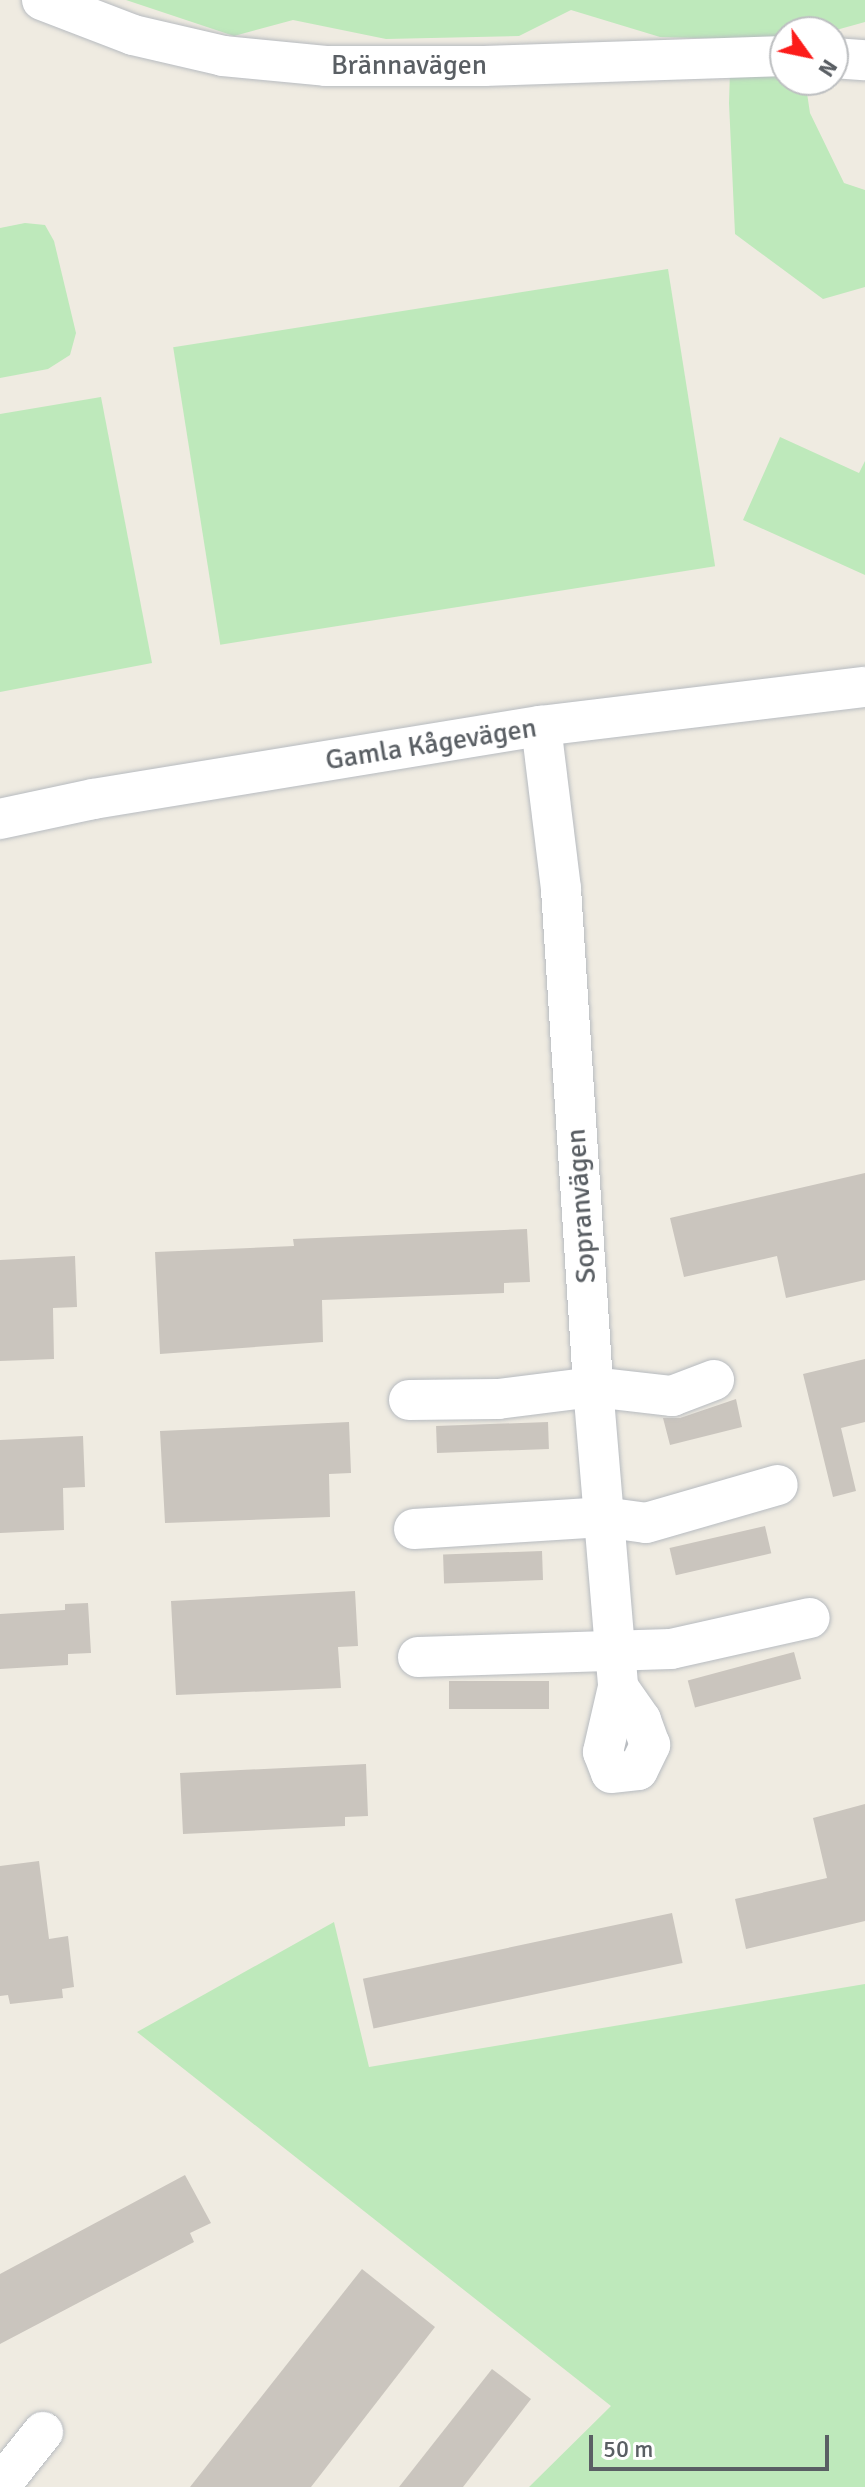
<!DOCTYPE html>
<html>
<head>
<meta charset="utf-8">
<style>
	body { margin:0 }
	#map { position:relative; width:865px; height:2487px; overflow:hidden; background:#efebe1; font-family:Signika,sans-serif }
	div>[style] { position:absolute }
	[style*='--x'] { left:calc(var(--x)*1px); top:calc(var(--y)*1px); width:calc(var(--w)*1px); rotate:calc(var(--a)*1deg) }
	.green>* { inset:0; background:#bee9bb; transform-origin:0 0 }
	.building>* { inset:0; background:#cac5be; transform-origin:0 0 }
	.roads { filter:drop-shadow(0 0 2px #b7bbc0) drop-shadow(0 0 2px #b7bbc0) }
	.minor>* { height:40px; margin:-20px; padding:0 20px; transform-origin:20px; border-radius:20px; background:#fff }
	span { translate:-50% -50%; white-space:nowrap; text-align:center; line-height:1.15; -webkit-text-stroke:7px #fff; paint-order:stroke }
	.street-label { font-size:28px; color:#5a5f64 }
	.north { position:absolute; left:769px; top:16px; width:80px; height:80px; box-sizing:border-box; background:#fff; border:2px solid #bdbfc1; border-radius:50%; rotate:123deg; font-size:22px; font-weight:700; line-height:32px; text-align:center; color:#5a5f64 }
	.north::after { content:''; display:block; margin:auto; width:28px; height:36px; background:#fc1c1a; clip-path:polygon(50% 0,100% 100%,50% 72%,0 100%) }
	.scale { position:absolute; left:589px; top:2435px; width:240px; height:36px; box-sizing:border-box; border:4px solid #5a5f64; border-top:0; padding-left:10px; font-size:24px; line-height:28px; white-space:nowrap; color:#5a5f64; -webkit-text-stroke:6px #fff; paint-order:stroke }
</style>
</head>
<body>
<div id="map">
	<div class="green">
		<div style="clip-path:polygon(126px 0,865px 0,865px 22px,829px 32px,785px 32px,785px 80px,805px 80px,810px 113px,844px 183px,865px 190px,865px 287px,823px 299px,735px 234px,729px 103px,731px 39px,660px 37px,571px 10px,519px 36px,386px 39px,293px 20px,234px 36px)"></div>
		<div style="clip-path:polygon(25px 223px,45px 225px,54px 241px,76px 333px,70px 355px,48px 369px,0 378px,0 228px)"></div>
		<div style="left:668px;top:269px;width:301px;height:501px;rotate:81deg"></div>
		<div style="clip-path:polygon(101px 397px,152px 663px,0 692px,0 414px)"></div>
		<div style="clip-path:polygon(780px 437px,859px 473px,865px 461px,865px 575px,743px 520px)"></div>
		<div style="clip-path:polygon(334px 1922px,369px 2067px,865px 1984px,865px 2487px,529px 2487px,611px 2406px,137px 2032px)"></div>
	</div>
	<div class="building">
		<div style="clip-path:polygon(865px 1173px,865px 1280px,786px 1298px,777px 1256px,684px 1277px,670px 1218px)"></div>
		<div style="clip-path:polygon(527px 1229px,530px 1282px,504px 1283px,504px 1293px,322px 1300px,323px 1342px,160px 1354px,155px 1252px,294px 1246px,293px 1239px)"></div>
		<div style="clip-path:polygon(75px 1256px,77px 1307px,53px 1308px,54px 1359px,0 1361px,0 1260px)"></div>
		<div style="clip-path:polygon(865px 1359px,865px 1422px,841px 1428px,856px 1491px,833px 1497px,803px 1374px)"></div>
		<div style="clip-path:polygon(736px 1399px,742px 1427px,670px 1445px,663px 1418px,680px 1418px)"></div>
		<div style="clip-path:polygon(349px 1422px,351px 1473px,329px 1474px,330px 1517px,165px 1523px,160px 1431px)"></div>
		<div style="left:548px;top:1422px;width:27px;height:112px;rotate:88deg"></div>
		<div style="clip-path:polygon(83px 1436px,85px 1487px,63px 1488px,64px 1530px,0 1533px,0 1440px)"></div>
		<div style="left:765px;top:1526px;width:28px;height:98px;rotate:77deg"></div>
		<div style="left:542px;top:1551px;width:29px;height:99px;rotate:88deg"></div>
		<div style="clip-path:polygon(355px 1591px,358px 1646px,338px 1647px,341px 1688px,176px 1695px,171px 1601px)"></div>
		<div style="clip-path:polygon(88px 1603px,91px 1653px,68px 1654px,68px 1665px,0 1669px,0 1614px,65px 1610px,65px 1604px)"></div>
		<div style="left:794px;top:1652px;width:28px;height:110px;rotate:75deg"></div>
		<div style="left:549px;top:1681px;width:28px;height:100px;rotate:90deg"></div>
		<div style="clip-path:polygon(366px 1764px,368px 1816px,345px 1817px,345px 1826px,183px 1834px,180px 1773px)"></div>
		<div style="clip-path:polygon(865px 1804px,865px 1921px,746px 1949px,735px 1899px,827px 1878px,813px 1818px)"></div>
		<div style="clip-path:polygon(39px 1861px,49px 1939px,68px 1936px,74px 1987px,62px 1989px,63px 1998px,10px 2004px,8px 1995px,0 1996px,0 1866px)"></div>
		<div style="left:672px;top:1913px;width:51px;height:316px;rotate:78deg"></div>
		<div style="clip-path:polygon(185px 2175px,211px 2223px,190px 2233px,194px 2242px,0 2344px,0 2274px)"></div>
		<div style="clip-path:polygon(362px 2269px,435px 2327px,311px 2487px,190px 2487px)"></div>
		<div style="clip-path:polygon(492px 2369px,531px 2399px,463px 2487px,399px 2487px)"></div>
	</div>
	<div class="roads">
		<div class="minor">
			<div style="--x:42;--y:0;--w:97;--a:21"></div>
			<div style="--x:133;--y:35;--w:92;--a:13.1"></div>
			<div style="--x:223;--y:56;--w:103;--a:5.5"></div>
			<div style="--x:326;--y:66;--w:158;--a:0"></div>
			<div style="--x:484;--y:66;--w:301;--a:-1.9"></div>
			<div style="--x:833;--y:58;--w:32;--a:4"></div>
			<div style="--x:541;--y:726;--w:164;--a:83"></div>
			<div style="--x:561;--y:889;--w:499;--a:86.3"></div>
			<div style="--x:593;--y:1387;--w:301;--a:85.2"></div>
			<div style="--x:618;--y:1687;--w:67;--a:103"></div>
			<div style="--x:603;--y:1752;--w:22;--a:69"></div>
			<div style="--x:611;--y:1773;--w:27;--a:-6"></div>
			<div style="--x:638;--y:1770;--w:28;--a:-64"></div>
			<div style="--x:650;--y:1745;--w:27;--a:-110"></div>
			<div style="--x:641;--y:1720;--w:40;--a:-124.9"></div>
			<div style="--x:0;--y:819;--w:95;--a:-12.1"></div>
			<div style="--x:93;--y:799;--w:454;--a:-9.3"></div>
			<div style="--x:541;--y:726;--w:326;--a:-6.9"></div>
			<div style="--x:409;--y:1400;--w:89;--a:-0.6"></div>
			<div style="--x:498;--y:1399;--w:96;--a:-7.2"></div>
			<div style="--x:593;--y:1387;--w:80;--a:6.5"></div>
			<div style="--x:672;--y:1396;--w:45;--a:-20.9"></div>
			<div style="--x:414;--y:1529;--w:189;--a:-3.6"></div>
			<div style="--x:603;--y:1517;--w:43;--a:7.9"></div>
			<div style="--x:646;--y:1523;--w:137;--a:-16.1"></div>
			<div style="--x:418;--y:1657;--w:253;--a:-1.8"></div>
			<div style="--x:671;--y:1649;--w:142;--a:-12.6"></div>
			<div style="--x:0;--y:2486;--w:69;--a:-51.5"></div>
		</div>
	</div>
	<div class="street-label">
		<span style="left:409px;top:65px">Brännavägen</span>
		<span style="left:431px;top:744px;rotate:-9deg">Gamla Kågevägen</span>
		<span style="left:581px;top:1206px;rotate:-94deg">Sopranvägen</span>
	</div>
	<div class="north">N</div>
	<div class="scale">50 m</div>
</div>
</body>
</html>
